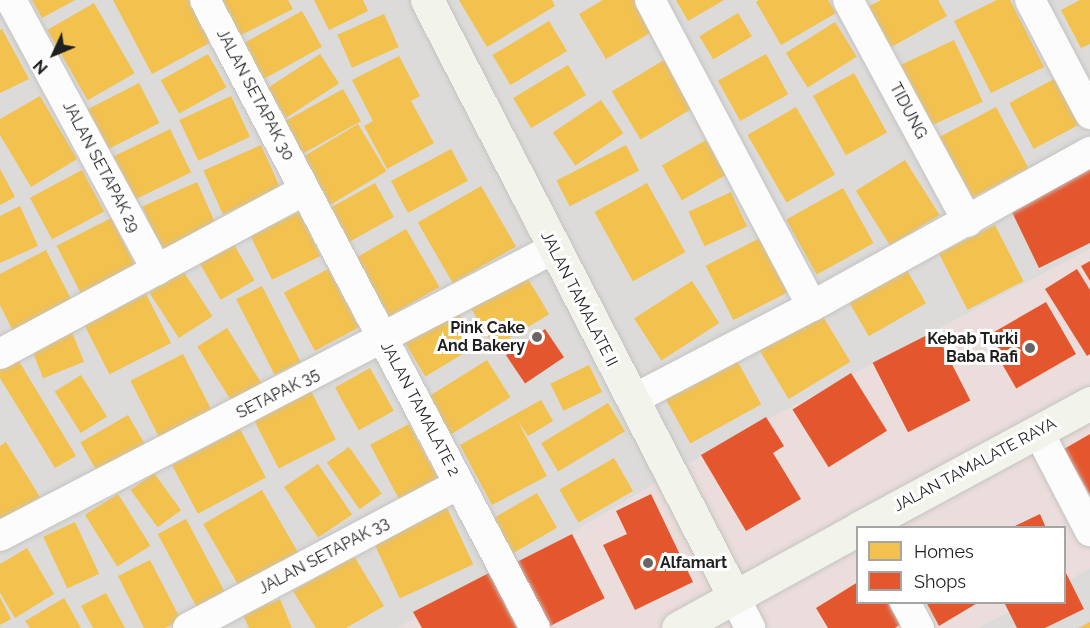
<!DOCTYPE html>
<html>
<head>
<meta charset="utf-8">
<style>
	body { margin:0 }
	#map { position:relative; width:1090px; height:628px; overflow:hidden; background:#edebe8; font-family:Raleway,sans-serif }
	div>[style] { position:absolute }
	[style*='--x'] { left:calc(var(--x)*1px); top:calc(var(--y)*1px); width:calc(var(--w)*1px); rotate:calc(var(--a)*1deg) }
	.residential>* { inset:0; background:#dcdbd9 }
	.commercial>* { inset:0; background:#eadddb }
	.homes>* { inset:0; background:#f2c14e; transform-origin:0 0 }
	.shops>* { inset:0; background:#e4572e; transform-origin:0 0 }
	.roads { filter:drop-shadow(0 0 2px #c4c3c2) drop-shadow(0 0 2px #c4c3c2) }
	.street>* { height:30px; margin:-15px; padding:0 15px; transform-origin:15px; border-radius:15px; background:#fcfcfc }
	.secondary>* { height:33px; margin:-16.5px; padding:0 16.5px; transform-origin:16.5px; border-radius:16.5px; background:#f2f3eb }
	.dots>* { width:16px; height:16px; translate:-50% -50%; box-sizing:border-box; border:3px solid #fff; border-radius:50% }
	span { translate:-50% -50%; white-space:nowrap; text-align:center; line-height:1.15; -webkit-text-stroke:6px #fff; paint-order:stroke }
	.street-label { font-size:16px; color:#1f1f1f }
	.poi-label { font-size:16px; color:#1f1f1f; font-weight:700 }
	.right { translate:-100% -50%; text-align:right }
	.left { translate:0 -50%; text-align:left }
	.legend { position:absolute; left:856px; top:526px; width:210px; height:78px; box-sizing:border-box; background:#fff; border:2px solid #a5a5a5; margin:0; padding:8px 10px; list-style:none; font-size:18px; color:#1f1f1f }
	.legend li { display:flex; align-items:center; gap:12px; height:30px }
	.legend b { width:30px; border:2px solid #a5a5a5 }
	.north { position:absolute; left:24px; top:24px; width:60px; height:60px; -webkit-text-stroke:4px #fff; paint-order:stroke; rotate:226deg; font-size:16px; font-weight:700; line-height:24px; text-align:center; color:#1f1f1f }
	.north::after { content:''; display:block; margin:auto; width:21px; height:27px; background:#1f1f1f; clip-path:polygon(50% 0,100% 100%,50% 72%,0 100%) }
</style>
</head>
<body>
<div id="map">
	<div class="residential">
		<div style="clip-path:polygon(0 0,1090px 0,1090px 249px,733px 438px,509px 570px,397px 628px,0 628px)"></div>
		<div style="clip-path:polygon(1090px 568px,1090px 628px,977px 628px,1026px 603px,1064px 602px,1065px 582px)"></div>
	</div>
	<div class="commercial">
		<div style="clip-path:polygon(1090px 249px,1090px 568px,1065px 582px,1064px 528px,858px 528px,858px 602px,1026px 603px,977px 628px,397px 628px,509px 570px,733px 438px)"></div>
	</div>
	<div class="homes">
		<div style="clip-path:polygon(32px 0,75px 0,42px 18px)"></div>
		<div style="clip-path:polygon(113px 0,190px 0,213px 41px,152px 74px)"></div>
		<div style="clip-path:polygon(222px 0,288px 0,293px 9px,235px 38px)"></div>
		<div style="clip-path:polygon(314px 0,363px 0,368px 11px,329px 30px)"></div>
		<div style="clip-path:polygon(459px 0,552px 0,555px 6px,487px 47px)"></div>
		<div style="clip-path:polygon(603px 0,638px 0,655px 30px,606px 59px,579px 14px)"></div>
		<div style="clip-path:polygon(676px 0,724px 0,688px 21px)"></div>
		<div style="clip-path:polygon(759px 0,828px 0,836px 13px,781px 45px,756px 2px)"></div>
		<div style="clip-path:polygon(881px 0,938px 0,947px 16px,884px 51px,862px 10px)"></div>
		<div style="clip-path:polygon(997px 0,1010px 0,1044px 67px,991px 93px,954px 21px)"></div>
		<div style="clip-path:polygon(1080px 0,1090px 0,1090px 44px,1081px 48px,1061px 10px)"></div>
		<div style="left:94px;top:3px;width:81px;height:54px;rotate:60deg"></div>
		<div style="left:302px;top:11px;width:41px;height:71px;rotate:61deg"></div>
		<div style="left:738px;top:13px;width:27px;height:45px;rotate:59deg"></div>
		<div style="left:384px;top:14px;width:36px;height:51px;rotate:66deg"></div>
		<div style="left:549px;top:21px;width:35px;height:66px;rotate:59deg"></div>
		<div style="left:835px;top:22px;width:41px;height:58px;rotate:58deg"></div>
		<div style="clip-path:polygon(2px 29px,29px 79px,0 93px,0 30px)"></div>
		<div style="left:954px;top:40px;width:68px;height:65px;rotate:65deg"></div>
		<div style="left:208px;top:54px;width:38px;height:54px;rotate:61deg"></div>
		<div style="left:320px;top:54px;width:35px;height:63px;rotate:57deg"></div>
		<div style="left:766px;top:54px;width:46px;height:55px;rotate:61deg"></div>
		<div style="clip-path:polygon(399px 56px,420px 96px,411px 101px,434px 143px,387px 169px,364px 126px,373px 121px,352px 80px)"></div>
		<div style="left:664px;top:60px;width:56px;height:61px;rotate:59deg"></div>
		<div style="left:568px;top:65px;width:35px;height:64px;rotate:59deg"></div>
		<div style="left:854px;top:73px;width:68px;height:47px;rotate:61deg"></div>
		<div style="left:1056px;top:78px;width:52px;height:53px;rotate:62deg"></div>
		<div style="left:139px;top:83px;width:45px;height:62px;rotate:63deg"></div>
		<div style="left:343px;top:89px;width:37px;height:72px;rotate:61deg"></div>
		<div style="clip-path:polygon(40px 96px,77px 159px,31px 187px,0 135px,0 119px)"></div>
		<div style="left:231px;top:96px;width:45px;height:57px;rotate:65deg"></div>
		<div style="left:601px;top:100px;width:40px;height:58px;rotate:56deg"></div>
		<div style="left:796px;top:107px;width:78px;height:56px;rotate:60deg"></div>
		<div style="left:996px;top:107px;width:69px;height:64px;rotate:62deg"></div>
		<div style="left:358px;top:124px;width:55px;height:72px;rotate:59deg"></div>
		<div style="left:170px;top:129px;width:48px;height:64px;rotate:64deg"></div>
		<div style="left:706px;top:140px;width:40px;height:51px;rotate:60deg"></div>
		<div style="left:261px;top:145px;width:48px;height:63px;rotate:66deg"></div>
		<div style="left:626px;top:145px;width:29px;height:78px;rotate:63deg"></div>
		<div style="left:451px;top:149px;width:36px;height:68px;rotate:62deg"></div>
		<div style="left:905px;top:160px;width:65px;height:58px;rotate:58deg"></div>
		<div style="clip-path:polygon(0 169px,15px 197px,0 205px)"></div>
		<div style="left:82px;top:170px;width:47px;height:59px;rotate:62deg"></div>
		<div style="left:197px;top:182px;width:47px;height:60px;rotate:66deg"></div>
		<div style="left:375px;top:183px;width:39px;height:57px;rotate:61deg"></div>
		<div style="left:647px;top:183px;width:79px;height:60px;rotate:61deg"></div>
		<div style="left:481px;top:186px;width:70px;height:73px;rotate:60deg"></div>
		<div style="left:843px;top:188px;width:63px;height:65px;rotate:61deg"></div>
		<div style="left:731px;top:192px;width:38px;height:47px;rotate:65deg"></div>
		<div style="clip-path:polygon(20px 206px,38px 246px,0 263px,0 216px)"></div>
		<div style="left:299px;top:212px;width:49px;height:54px;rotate:64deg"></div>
		<div style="left:111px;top:218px;width:55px;height:61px;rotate:63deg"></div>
		<div style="left:995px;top:225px;width:63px;height:63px;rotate:63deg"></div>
		<div style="left:406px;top:229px;width:67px;height:58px;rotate:60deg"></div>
		<div style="left:229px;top:236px;width:51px;height:39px;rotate:60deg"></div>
		<div style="left:760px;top:238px;width:61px;height:61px;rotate:63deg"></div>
		<div style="clip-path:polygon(46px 250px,73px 303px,14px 333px,0 305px,0 274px)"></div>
		<div style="left:905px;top:267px;width:42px;height:66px;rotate:60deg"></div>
		<div style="left:328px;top:269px;width:66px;height:50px;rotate:62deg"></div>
		<div style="left:183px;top:271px;width:54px;height:40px;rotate:57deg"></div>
		<div style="left:525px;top:274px;width:47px;height:64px;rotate:59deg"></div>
		<div style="left:692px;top:281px;width:50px;height:69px;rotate:57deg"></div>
		<div style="left:262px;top:286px;width:85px;height:29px;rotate:63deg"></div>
		<div style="left:146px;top:294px;width:55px;height:69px;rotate:63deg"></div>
		<div style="left:456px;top:309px;width:42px;height:61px;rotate:59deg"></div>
		<div style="left:821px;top:313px;width:57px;height:72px;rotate:59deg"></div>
		<div style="left:227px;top:328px;width:65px;height:35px;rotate:58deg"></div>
		<div style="left:72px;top:332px;width:32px;height:44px;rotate:68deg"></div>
		<div style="left:183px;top:354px;width:72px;height:59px;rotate:63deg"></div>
		<div style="left:735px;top:357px;width:54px;height:81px;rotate:61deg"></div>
		<div style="clip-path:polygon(17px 358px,76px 456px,55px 468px,0 378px,0 368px)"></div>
		<div style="left:487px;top:360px;width:44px;height:73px;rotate:58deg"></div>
		<div style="left:589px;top:365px;width:30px;height:43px;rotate:64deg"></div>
		<div style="left:370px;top:368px;width:49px;height:40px;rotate:61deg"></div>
		<div style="left:81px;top:375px;width:49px;height:31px;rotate:58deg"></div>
		<div style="left:309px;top:387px;width:59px;height:64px;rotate:63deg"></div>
		<div style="clip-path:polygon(541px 400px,553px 421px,528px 436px,517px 420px,547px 476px,492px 505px,460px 445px)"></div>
		<div style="left:608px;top:403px;width:33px;height:78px;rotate:59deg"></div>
		<div style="left:128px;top:415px;width:39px;height:55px;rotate:60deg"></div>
		<div style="left:409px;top:424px;width:66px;height:44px;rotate:62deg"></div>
		<div style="left:240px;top:429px;width:55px;height:77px;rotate:62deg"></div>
		<div style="clip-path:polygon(6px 442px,40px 497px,0 522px,0 446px)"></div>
		<div style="left:349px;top:447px;width:57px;height:27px;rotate:55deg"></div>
		<div style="left:614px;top:458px;width:38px;height:63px;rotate:60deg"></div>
		<div style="left:318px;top:464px;width:61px;height:41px;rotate:56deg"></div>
		<div style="left:154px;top:473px;width:46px;height:29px;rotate:54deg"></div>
		<div style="left:262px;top:490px;width:73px;height:68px;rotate:60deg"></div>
		<div style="left:537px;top:493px;width:40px;height:51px;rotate:60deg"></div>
		<div style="left:118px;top:494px;width:61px;height:39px;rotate:58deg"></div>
		<div style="left:447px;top:508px;width:62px;height:81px;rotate:65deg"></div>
		<div style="left:186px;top:519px;width:91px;height:32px;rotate:62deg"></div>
		<div style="left:75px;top:522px;width:57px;height:35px;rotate:65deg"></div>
		<div style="clip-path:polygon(27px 548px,54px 594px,15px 618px,0 593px,0 564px)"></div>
		<div style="clip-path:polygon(354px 556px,384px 606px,346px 628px,316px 628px,293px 591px)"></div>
		<div style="clip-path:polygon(150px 560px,181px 620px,165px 628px,144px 628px,118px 576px)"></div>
		<div style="clip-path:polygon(106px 593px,125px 628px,93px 628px,81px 606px)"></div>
		<div style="clip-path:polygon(0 597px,11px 619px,0 625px)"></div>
		<div style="clip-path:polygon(64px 598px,81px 628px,30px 628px,25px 621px)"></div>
		<div style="clip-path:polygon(280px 599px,292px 628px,249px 628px,243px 615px)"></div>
		<div style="clip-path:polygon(1090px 622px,1090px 628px,1078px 628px)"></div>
	</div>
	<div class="shops">
		<div style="clip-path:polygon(1090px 167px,1090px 243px,1039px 268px,1009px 206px)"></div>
		<div style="clip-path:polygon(1090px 261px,1090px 281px,1081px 266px)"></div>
		<div style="clip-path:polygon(1077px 269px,1090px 290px,1090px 354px,1087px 356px,1045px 289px)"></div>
		<div style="left:1046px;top:302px;width:60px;height:69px;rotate:60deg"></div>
		<div style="left:545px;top:329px;width:34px;height:47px;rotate:56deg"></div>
		<div style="left:935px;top:331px;width:78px;height:70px;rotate:63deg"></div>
		<div style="left:851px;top:373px;width:68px;height:69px;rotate:58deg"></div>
		<div style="clip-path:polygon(766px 417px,784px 446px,773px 453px,801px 499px,746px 531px,701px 455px)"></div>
		<div style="clip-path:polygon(1090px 434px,1090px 495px,1064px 449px)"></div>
		<div style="clip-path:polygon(651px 494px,693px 582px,635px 610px,603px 545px,627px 534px,616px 511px)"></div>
		<div style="clip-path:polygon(1040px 514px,1046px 528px,1011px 528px)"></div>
		<div style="left:572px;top:534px;width:72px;height:68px;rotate:63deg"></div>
		<div style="clip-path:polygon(1064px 569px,1084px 609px,1045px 628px,1017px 628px,1004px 602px,1064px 602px)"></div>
		<div style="clip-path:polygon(489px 573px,517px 628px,422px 628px,413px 612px)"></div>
		<div style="clip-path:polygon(858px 582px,858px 602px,887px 602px,901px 624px,895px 628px,828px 628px,816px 608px)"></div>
		<div style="clip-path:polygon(926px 602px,979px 602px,939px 626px)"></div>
	</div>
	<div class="roads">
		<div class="street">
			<div style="--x:11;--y:0;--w:307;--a:61.6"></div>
			<div style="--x:205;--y:0;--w:709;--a:62.28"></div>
			<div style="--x:848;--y:0;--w:252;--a:61.6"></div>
			<div style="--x:1030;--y:0;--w:129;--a:62.2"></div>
			<div style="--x:812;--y:306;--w:318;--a:-29"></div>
			<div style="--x:0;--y:354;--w:346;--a:-28.3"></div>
			<div style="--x:632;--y:400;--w:203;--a:-27.6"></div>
			<div style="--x:812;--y:306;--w:346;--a:-117.9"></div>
			<div style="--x:1038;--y:431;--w:113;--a:62.5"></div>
			<div style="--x:0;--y:536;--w:623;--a:-27.43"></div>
			<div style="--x:734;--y:596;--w:36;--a:63"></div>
			<div style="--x:905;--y:602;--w:30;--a:62"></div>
			<div style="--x:188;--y:628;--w:307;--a:-28"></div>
		</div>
		<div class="secondary">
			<div style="--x:427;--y:0;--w:670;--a:62.75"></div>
			<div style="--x:859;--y:528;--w:263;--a:-28.4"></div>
			<div style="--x:678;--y:628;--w:205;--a:-28.8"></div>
		</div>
	</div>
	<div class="dots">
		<div style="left:537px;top:337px;background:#676665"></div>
		<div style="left:1030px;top:348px;background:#676665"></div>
		<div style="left:648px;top:563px;background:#676665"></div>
	</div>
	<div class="street-label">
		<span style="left:255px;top:95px;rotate:62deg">JALAN SETAPAK 30</span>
		<span style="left:908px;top:111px;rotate:62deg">TIDUNG</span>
		<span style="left:101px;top:167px;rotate:62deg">JALAN SETAPAK 29</span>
		<span style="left:579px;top:299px;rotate:63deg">JALAN TAMALATE II</span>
		<span style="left:278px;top:394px;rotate:-27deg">SETAPAK 35</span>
		<span style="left:420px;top:409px;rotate:62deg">JALAN TAMALATE 2</span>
		<span style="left:975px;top:465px;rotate:-28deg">JALAN TAMALATE RAYA</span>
		<span style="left:324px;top:556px;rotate:-28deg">JALAN SETAPAK 33</span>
	</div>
	<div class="poi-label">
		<span class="right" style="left:525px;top:337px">Pink Cake<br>And Bakery</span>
		<span class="right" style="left:1018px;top:348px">Kebab Turki<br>Baba Rafi</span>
		<span class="left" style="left:660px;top:563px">Alfamart</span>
	</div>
	<ul class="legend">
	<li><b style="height:16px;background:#f2c14e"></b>Homes</li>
	<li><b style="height:16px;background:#e4572e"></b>Shops</li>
	</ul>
	<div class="north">N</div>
</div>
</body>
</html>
